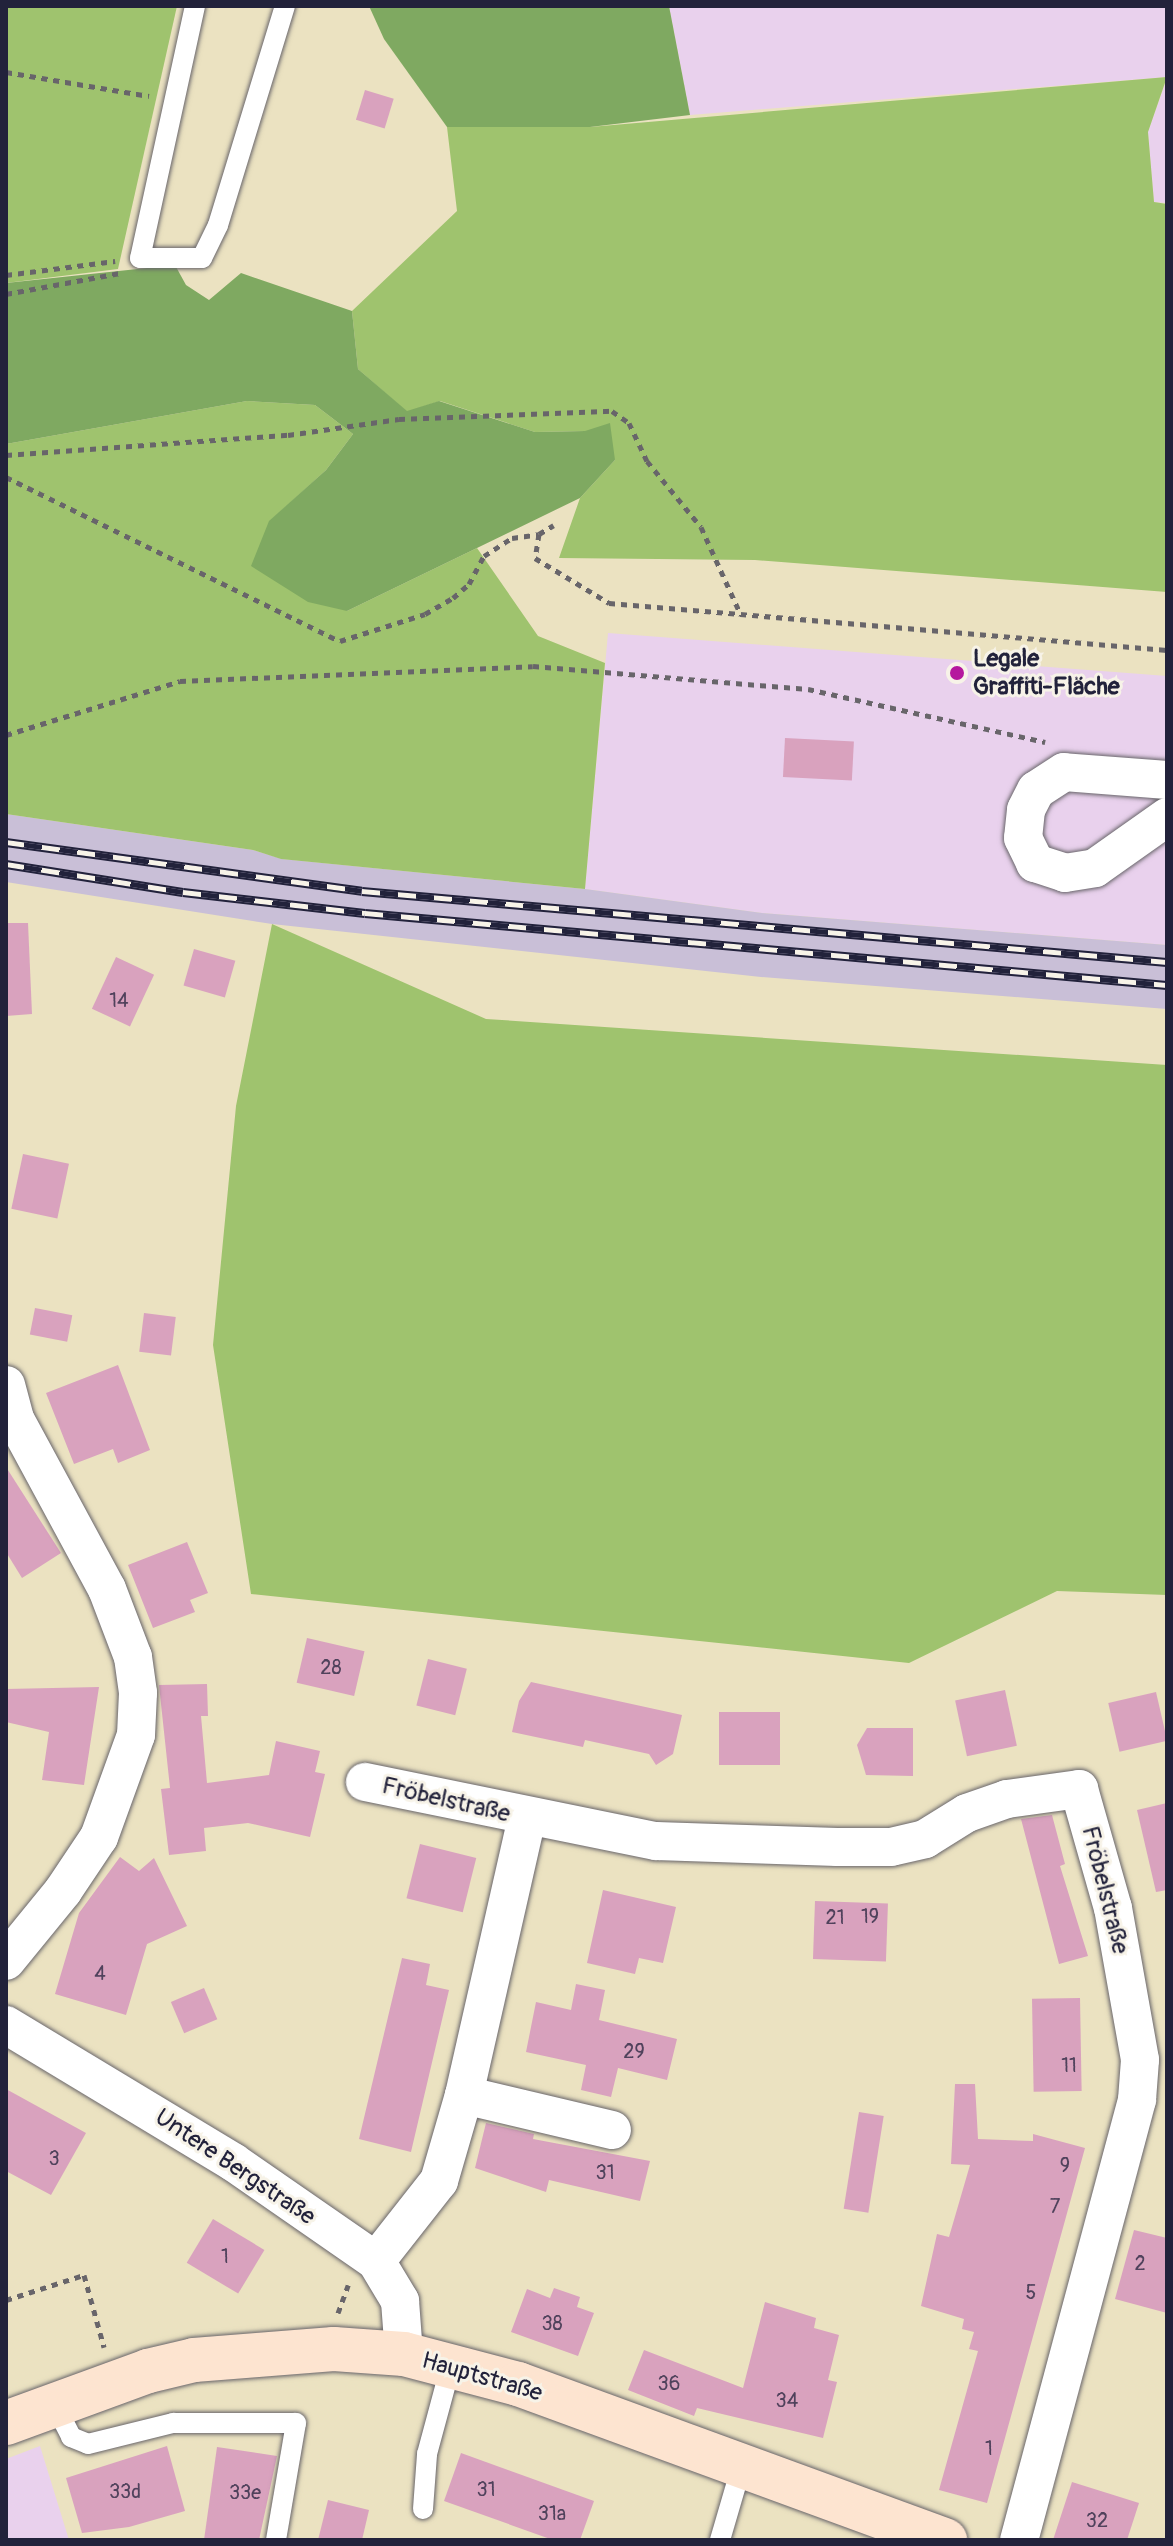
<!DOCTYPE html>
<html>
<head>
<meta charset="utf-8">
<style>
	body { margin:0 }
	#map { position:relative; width:1173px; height:2546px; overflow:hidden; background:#ebe2c1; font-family:Pangolin,sans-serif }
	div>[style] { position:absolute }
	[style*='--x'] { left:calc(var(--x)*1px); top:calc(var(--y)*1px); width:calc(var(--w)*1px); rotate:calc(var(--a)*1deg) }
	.built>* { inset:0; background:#e9d1ed }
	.industrial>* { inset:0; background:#c9bfd7 }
	.green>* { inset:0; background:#9fc36e }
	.forest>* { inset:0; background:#7fa961 }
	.building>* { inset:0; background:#d9a2be; transform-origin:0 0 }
	.path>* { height:5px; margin-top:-2.5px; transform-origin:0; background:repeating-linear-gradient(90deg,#68656a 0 6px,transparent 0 12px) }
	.roads { filter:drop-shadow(0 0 2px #68656a) drop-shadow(0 0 2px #68656a) }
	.lane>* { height:20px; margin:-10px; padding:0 10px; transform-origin:10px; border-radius:10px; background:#fff }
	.street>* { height:38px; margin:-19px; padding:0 19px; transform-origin:19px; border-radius:19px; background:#fff }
	.secondary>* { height:44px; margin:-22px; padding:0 22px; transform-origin:22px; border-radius:22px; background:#fde4d0 }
	.rail>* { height:9px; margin-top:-4.5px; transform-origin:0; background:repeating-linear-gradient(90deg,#f7f3e8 0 18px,#22223b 0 36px); box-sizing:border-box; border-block:2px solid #22223b }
	.dots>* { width:22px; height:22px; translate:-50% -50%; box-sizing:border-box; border:4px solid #f7f3e8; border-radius:50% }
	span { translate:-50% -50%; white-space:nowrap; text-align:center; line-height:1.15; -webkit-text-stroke:6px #f7f3e8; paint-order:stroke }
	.number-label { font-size:20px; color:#50425c }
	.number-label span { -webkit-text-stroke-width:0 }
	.poi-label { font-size:24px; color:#22223b; font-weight:700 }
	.left { translate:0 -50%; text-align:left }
	.street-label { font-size:24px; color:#22223b }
	.frame { position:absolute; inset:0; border:8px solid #22223b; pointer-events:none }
</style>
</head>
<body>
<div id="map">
	<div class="built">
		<div style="clip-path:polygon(669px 6px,1167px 6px,1167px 77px,690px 115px)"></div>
		<div style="clip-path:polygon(1167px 78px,1167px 203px,1154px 202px,1148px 132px)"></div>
		<div style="clip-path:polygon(608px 633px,1167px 676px,1167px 945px,762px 913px,585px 889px)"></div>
		<div style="clip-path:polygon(40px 2446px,69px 2540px,6px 2540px,6px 2459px)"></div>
	</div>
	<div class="industrial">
		<div style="clip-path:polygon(6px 814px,253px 850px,282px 859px,585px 889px,762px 913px,1167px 945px,1167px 1009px,761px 977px,272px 924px,6px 882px)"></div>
	</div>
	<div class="green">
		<div style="clip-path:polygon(6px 6px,177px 6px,118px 269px,6px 283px)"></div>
		<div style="clip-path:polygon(1167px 77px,1148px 132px,1154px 202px,1167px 204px,1167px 592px,755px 560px,559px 558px,580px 498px,615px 460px,585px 431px,535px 432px,440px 401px,407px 412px,358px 369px,352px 311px,457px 211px,447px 127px,590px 127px)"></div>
		<div style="clip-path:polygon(247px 401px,315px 405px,353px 434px,326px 470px,270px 521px,347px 611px,477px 548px,538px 636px,605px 663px,585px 889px,281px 859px,253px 850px,6px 814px,6px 444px)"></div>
		<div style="clip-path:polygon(272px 924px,486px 1019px,1167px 1065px,1167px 1595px,1057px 1591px,909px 1663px,251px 1594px,213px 1345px,236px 1106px)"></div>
	</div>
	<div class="forest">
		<div style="clip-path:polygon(369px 6px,669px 6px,690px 115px,590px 127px,447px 127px,384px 39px)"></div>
		<div style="clip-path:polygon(175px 265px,186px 285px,209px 300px,241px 273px,352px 311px,358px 369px,407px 411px,439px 401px,535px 432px,585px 431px,610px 423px,615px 460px,580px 498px,347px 611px,308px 602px,251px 566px,269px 521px,326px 470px,353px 434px,315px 405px,247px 401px,6px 444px,6px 283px)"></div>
	</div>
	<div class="building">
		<div style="left:365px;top:90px;width:30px;height:31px;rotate:17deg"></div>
		<div style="left:785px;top:738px;width:69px;height:39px;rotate:3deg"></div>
		<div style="clip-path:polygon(6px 923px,28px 923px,32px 1014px,6px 1016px)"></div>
		<div style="left:194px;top:949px;width:43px;height:38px;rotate:16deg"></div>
		<div style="left:116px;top:957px;width:42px;height:57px;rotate:25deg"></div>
		<div style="left:23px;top:1154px;width:47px;height:56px;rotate:12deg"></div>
		<div style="left:35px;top:1308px;width:38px;height:27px;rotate:11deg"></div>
		<div style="left:144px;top:1313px;width:32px;height:39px;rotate:7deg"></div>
		<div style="clip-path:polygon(118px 1365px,150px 1450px,118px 1463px,113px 1449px,74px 1464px,46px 1393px)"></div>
		<div style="clip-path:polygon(6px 1467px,61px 1553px,22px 1578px,6px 1552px)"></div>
		<div style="clip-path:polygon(187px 1542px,208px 1593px,190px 1600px,195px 1612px,153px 1628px,128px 1565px)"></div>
		<div style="left:307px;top:1638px;width:59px;height:46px;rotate:13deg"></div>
		<div style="left:428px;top:1659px;width:40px;height:48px;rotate:14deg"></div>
		<div style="clip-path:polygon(531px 1682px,682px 1715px,673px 1754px,656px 1765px,649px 1754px,585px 1740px,583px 1747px,512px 1732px,519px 1701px)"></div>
		<div style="clip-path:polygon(207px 1684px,208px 1716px,201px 1716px,207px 1783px,269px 1775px,276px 1741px,320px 1751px,315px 1772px,325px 1774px,310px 1837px,248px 1823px,204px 1828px,206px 1851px,169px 1855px,161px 1789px,170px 1788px,159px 1685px)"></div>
		<div style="clip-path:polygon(99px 1687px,84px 1785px,42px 1780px,49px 1732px,6px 1722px,6px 1689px)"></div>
		<div style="left:1005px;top:1690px;width:57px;height:51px;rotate:78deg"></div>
		<div style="left:1156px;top:1692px;width:50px;height:49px;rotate:77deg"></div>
		<div style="left:719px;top:1712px;width:61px;height:53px"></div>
		<div style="clip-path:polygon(867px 1728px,913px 1728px,913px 1776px,866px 1775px,857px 1745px)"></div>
		<div style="clip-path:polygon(1167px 1803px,1167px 1890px,1156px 1892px,1137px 1810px)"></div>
		<div style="clip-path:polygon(1052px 1815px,1065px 1864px,1060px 1866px,1088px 1956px,1059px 1964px,1021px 1819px)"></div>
		<div style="left:420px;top:1844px;width:58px;height:56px;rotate:14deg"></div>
		<div style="clip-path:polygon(120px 1857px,139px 1871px,154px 1858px,187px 1926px,147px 1944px,126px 2015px,55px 1994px,79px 1913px)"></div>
		<div style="clip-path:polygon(603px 1890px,676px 1907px,663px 1963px,639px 1958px,635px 1974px,587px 1963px)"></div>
		<div style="left:815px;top:1901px;width:73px;height:58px;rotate:2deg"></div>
		<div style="clip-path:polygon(402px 1958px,430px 1964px,426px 1985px,449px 1990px,411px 2152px,359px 2139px)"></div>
		<div style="clip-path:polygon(576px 1984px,605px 1990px,599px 2020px,677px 2039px,667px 2080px,618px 2068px,611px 2097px,581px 2090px,586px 2065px,526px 2052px,536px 2002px,571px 2010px)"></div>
		<div style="left:204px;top:1988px;width:34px;height:36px;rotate:67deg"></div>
		<div style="left:1080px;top:1998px;width:93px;height:48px;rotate:89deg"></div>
		<div style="clip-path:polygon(955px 2084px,975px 2084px,978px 2139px,1033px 2141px,1033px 2134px,1085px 2148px,987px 2503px,939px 2490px,978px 2351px,969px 2349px,974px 2332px,962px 2329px,964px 2319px,921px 2306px,937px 2234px,949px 2237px,970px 2165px,951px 2164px)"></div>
		<div style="clip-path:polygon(6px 2089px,86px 2133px,51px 2195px,6px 2171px)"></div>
		<div style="left:859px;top:2112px;width:25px;height:98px;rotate:9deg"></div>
		<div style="clip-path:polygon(486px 2123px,534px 2134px,533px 2139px,650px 2161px,640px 2201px,549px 2180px,546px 2192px,475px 2168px)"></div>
		<div style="left:213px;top:2219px;width:60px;height:51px;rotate:31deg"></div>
		<div style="clip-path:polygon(1134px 2230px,1167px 2238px,1167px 2313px,1115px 2299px)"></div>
		<div style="clip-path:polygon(554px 2288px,580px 2297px,577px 2307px,594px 2313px,578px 2356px,511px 2332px,527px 2289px,550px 2298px)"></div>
		<div style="clip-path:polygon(765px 2302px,816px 2318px,814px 2328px,839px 2335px,828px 2380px,837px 2382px,823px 2438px,697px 2408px,694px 2416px,628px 2390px,644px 2350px,743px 2388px)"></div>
		<div style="clip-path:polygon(167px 2446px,185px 2511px,129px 2527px,82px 2533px,66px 2478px)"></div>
		<div style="clip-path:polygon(217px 2447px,277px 2456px,259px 2540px,204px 2540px)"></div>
		<div style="clip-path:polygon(461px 2453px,594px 2501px,580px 2540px,553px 2540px,444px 2501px)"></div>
		<div style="clip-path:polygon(1072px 2482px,1139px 2503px,1127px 2540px,1053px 2540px)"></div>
		<div style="clip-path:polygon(328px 2500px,369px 2510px,362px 2540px,318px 2540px)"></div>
	</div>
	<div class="path">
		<div style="--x:6;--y:72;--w:145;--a:9.5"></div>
		<div style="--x:6;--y:275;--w:110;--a:-7.3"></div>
		<div style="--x:6;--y:294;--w:116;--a:-10.4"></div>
		<div style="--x:6;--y:455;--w:283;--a:-4.1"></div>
		<div style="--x:288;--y:435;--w:112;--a:-8.2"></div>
		<div style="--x:399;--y:419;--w:213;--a:-2.2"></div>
		<div style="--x:612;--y:411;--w:21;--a:35"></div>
		<div style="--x:629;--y:423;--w:42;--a:64.7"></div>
		<div style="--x:647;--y:461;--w:85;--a:50.7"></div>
		<div style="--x:701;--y:527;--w:97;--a:65.6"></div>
		<div style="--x:6;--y:477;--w:372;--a:26.2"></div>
		<div style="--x:340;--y:641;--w:89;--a:-17.6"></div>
		<div style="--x:425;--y:614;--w:32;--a:-30"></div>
		<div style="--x:453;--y:598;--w:21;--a:-41"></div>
		<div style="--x:469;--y:584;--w:32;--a:-62"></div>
		<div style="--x:484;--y:556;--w:33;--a:-33"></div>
		<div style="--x:512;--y:538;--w:27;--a:-8"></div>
		<div style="--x:539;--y:534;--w:17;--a:-31"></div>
		<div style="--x:539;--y:534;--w:24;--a:99"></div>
		<div style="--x:535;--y:558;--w:87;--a:31.3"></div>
		<div style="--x:609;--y:603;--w:560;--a:4.81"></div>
		<div style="--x:6;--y:735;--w:182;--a:-17.2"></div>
		<div style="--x:180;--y:681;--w:353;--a:-2.4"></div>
		<div style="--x:533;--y:666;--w:276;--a:4.8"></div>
		<div style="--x:808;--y:689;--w:243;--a:12.6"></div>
		<div style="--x:6;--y:2300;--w:82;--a:-17.8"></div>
		<div style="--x:84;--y:2275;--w:75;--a:74.5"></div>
		<div style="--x:338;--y:2313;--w:30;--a:-70"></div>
	</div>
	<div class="roads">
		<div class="lane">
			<div style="--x:195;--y:6;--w:258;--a:102.3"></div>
			<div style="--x:140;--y:258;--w:62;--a:0"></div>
			<div style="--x:202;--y:258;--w:37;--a:-64"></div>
			<div style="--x:218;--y:225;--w:229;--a:-73"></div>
			<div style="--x:55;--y:2405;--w:36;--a:63"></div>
			<div style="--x:71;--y:2437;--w:18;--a:22"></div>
			<div style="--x:88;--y:2444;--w:88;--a:-13.9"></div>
			<div style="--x:173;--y:2423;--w:123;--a:0"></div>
			<div style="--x:296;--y:2423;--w:119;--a:99.7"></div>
			<div style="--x:423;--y:2509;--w:55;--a:-85.8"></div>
			<div style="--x:427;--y:2454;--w:92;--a:-74.9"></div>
			<div style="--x:720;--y:2540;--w:78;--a:-73.7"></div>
		</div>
		<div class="street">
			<div style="--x:1167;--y:780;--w:103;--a:-175.6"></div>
			<div style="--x:1064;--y:772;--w:33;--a:147"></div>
			<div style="--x:1036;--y:790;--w:22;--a:117"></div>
			<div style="--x:1026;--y:810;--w:28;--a:96"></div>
			<div style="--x:1023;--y:838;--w:28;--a:64"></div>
			<div style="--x:1035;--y:863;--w:32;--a:18"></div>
			<div style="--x:1065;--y:873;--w:30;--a:-9"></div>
			<div style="--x:1095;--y:868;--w:88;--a:-35.3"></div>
			<div style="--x:6;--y:1385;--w:35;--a:75"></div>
			<div style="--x:15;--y:1419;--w:193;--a:61.6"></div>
			<div style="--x:107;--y:1589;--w:73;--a:69.1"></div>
			<div style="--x:133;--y:1657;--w:36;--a:82"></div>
			<div style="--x:138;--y:1693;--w:42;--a:92.7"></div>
			<div style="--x:136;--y:1735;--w:109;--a:109.9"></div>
			<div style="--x:99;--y:1837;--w:65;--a:123.7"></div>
			<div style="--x:63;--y:1891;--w:90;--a:129.2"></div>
			<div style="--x:365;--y:1782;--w:297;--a:11.5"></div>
			<div style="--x:656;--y:1841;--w:181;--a:1.9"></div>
			<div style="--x:837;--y:1847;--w:54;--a:0"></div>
			<div style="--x:891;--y:1847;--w:35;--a:-13"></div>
			<div style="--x:925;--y:1839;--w:49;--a:-31.8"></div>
			<div style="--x:967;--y:1813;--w:42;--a:-19.3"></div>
			<div style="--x:1007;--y:1799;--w:73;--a:-7.9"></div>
			<div style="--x:1079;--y:1789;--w:124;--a:74.1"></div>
			<div style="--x:1113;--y:1908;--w:154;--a:79.9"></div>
			<div style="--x:1140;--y:2060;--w:40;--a:94.3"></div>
			<div style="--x:1137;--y:2100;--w:456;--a:105"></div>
			<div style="--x:6;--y:2025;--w:265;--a:31.1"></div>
			<div style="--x:233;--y:2162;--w:174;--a:34.7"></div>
			<div style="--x:376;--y:2261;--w:47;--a:59"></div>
			<div style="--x:400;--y:2301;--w:53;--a:85.7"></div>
			<div style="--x:464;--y:2095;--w:152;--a:13.3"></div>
			<div style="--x:376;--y:2261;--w:102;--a:-51.8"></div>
			<div style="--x:439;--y:2181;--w:90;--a:-73.8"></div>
			<div style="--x:464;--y:2095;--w:284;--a:-77.2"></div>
		</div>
		<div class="secondary">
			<div style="--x:6;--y:2423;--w:151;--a:-20.1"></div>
			<div style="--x:148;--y:2371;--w:47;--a:-13.4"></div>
			<div style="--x:194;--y:2360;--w:140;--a:-4.5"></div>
			<div style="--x:334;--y:2349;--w:70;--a:4.1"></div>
			<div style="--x:404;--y:2354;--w:118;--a:14.7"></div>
			<div style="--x:518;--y:2384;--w:455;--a:20.1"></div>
		</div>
	</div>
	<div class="rail">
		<div style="--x:6;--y:842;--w:359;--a:7.8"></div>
		<div style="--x:362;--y:891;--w:808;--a:5.04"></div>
		<div style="--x:6;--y:864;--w:179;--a:9"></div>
		<div style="--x:183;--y:892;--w:183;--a:6.6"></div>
		<div style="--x:365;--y:913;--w:805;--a:5.13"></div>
	</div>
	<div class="dots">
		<div style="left:957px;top:673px;background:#b5179e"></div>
	</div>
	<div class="number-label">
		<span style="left:119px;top:1000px">14</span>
		<span style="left:331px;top:1667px">28</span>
		<span style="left:870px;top:1916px">19</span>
		<span style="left:835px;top:1917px">21</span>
		<span style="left:100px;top:1973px">4</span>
		<span style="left:634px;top:2051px">29</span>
		<span style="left:1069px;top:2065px">11</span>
		<span style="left:54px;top:2158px">3</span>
		<span style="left:1065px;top:2165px">9</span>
		<span style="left:605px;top:2172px">31</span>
		<span style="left:1055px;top:2206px">7</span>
		<span style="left:225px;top:2256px">1</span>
		<span style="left:1140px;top:2263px">2</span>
		<span style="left:1031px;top:2292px">5</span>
		<span style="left:552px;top:2323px">38</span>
		<span style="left:669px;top:2383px">36</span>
		<span style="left:787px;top:2400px">34</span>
		<span style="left:989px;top:2448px">1</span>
		<span style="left:486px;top:2489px">31</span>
		<span style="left:125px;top:2491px">33d</span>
		<span style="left:245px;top:2492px">33e</span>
		<span style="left:552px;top:2513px">31a</span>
		<span style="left:1097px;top:2520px">32</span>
	</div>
	<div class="poi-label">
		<span class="left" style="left:973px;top:673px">Legale<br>Graffiti-Fläche</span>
	</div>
	<div class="street-label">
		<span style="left:446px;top:1800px;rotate:13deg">Fröbelstraße</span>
		<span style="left:1105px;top:1890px;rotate:76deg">Fröbelstraße</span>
		<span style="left:235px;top:2167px;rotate:34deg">Untere Bergstraße</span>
		<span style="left:482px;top:2377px;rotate:16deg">Hauptstraße</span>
	</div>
	<div class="frame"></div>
</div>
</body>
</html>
